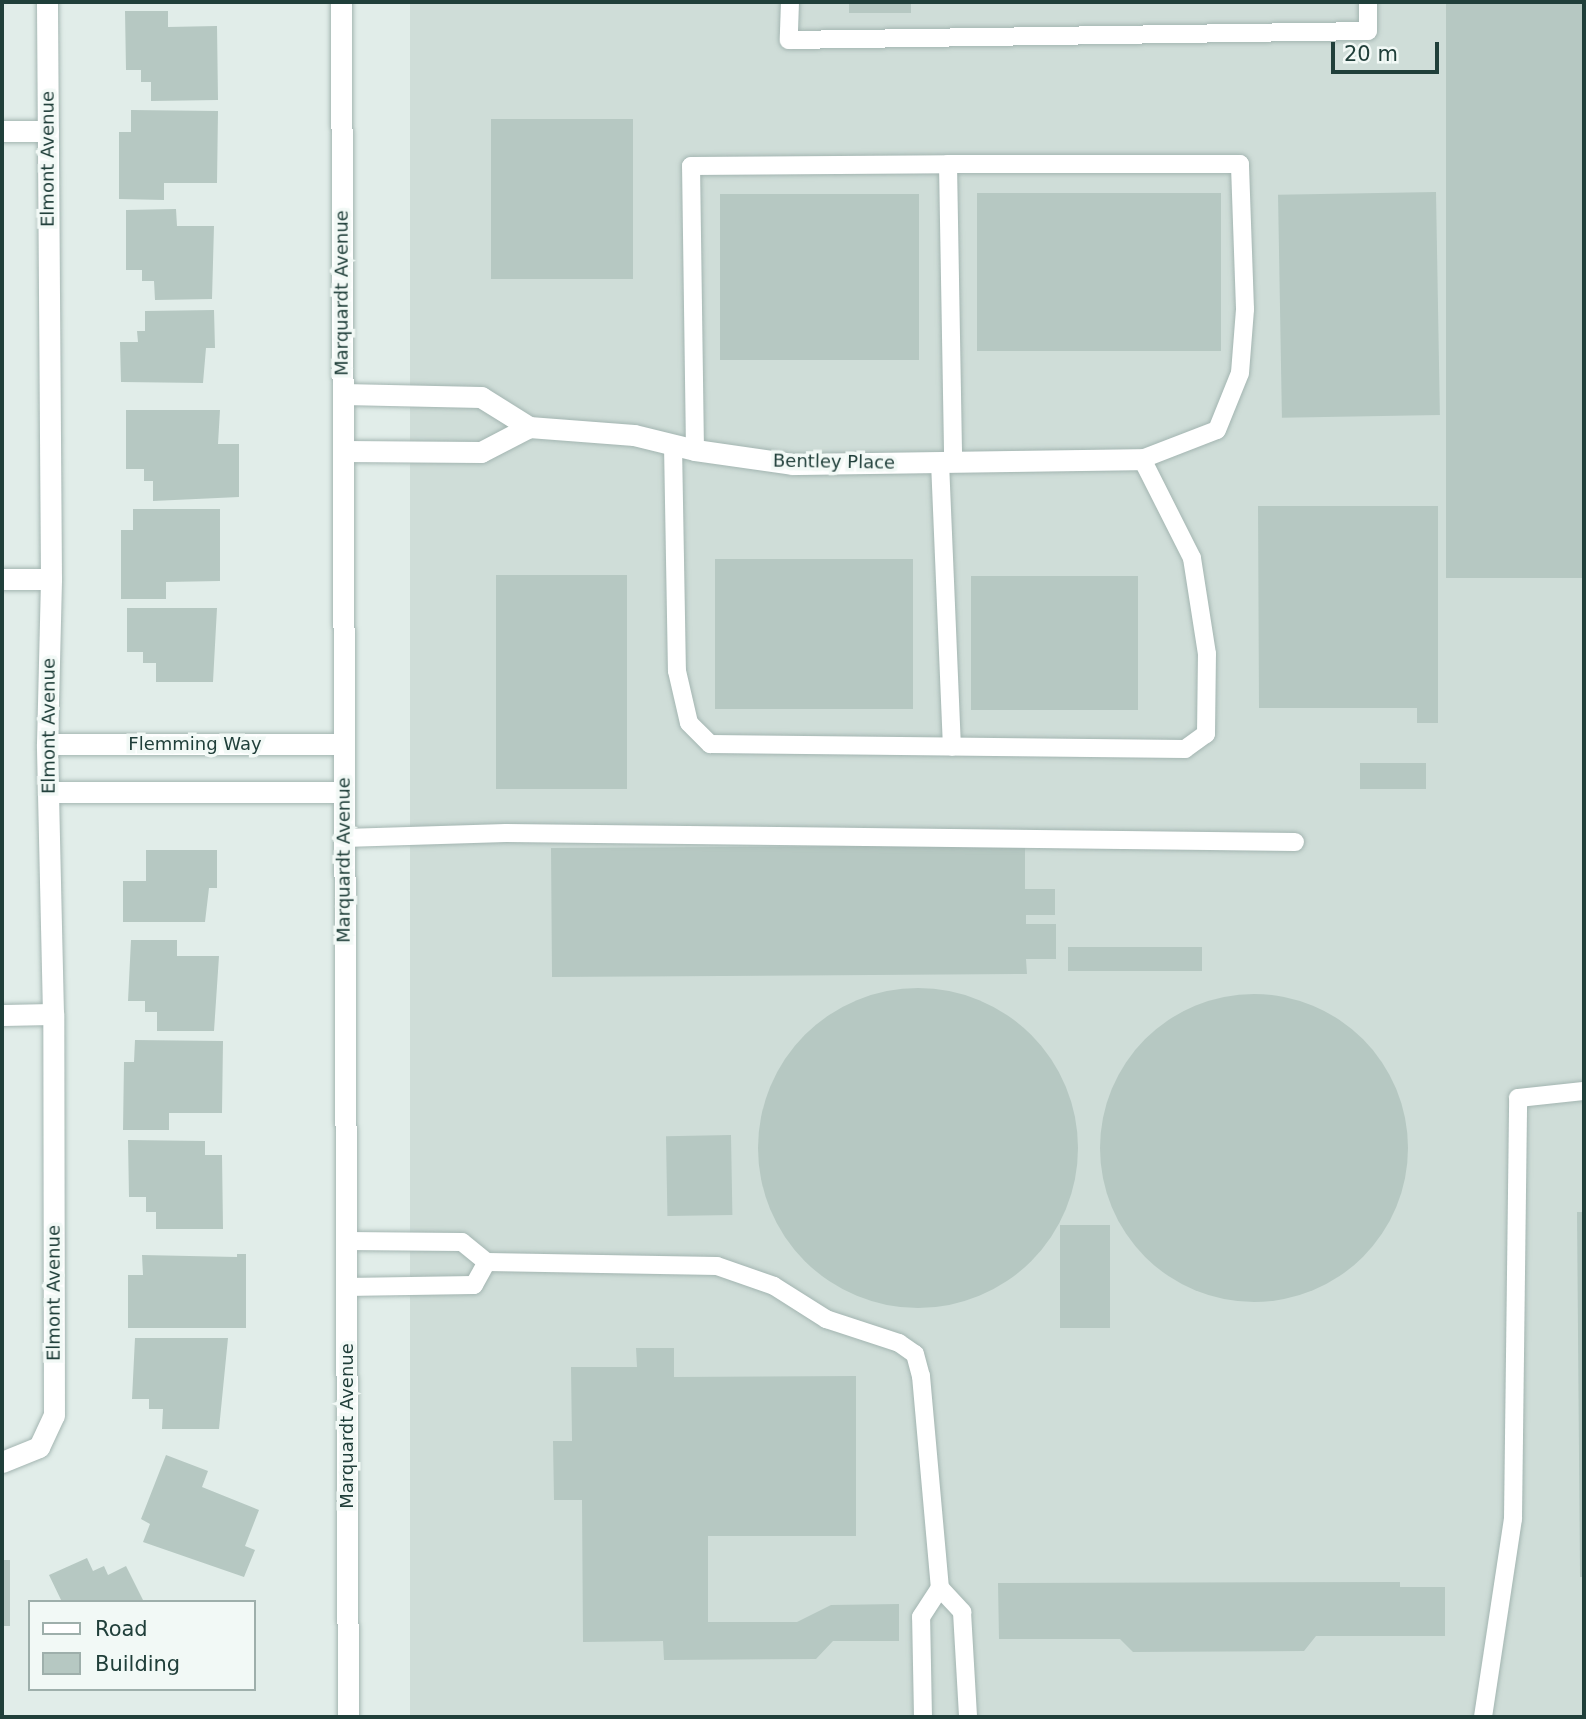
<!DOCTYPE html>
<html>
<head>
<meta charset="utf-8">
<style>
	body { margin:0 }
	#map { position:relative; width:1586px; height:1719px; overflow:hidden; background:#e1ede9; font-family:"DejaVu Sans",sans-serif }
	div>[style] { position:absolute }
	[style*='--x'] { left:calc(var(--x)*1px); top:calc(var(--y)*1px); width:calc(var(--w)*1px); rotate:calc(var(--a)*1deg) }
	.built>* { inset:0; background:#cfddd8; transform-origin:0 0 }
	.building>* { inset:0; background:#b6c8c2; transform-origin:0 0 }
	.round { border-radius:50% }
	.roads { filter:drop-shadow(0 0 2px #a3b5b1) drop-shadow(0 0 2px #a3b5b1) }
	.service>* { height:18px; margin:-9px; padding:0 9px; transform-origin:9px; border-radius:9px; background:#fff }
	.minor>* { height:21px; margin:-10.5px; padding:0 10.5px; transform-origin:10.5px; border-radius:10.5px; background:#fff }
	.secondary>* { height:21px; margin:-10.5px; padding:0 10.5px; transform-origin:10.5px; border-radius:10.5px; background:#fff }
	span { translate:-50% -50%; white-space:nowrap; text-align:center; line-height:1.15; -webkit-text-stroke:7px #f2f9f6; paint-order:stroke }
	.street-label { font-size:18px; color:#203f3a }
	.frame { position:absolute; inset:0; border:4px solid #203f3a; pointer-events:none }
	.legend { position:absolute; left:28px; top:1600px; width:228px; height:91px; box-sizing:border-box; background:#f2f9f6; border:2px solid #9eafab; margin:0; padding:9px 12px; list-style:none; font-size:21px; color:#203f3a }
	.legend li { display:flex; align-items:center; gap:14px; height:35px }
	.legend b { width:35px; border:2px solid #9eafab }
	.scale { position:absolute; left:1331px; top:42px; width:108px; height:32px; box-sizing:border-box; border:4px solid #203f3a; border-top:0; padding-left:9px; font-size:21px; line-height:24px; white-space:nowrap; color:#203f3a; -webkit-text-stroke:5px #f2f9f6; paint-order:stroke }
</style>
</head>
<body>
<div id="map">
	<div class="built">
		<div style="left:410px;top:2px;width:1174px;height:1715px"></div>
	</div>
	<div class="building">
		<div style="left:849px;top:2px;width:62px;height:11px"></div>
		<div style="left:1446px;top:2px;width:138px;height:576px"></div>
		<div style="clip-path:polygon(125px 11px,168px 11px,168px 27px,217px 26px,218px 100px,151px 101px,151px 82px,141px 82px,141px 70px,126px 70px)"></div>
		<div style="clip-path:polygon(131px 110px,218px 111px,217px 183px,164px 183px,164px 200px,119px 199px,119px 132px,131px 132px)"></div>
		<div style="left:491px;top:119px;width:142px;height:160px"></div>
		<div style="left:1436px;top:192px;width:223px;height:158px;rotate:89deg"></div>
		<div style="left:1221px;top:193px;width:158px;height:244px;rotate:90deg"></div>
		<div style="left:919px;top:194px;width:166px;height:199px;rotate:90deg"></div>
		<div style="clip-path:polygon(176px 209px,177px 226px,214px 226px,212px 299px,155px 300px,154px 281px,142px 281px,142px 270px,126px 270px,126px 210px)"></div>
		<div style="clip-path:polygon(214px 310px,215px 348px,206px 348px,203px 383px,121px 382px,120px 342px,138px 342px,137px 331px,145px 331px,145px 311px)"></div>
		<div style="clip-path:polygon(126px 410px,220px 410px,218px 444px,239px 444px,239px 497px,153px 501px,153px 481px,144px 481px,144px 469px,126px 469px)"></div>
		<div style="clip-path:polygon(1258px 506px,1438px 506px,1438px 723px,1417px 723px,1417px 708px,1259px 708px)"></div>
		<div style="clip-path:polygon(133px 509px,220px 509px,220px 581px,166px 582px,166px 599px,121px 599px,121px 530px,133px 530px)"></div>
		<div style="left:913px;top:559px;width:150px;height:198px;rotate:90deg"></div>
		<div style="left:627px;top:575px;width:214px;height:131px;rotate:90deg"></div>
		<div style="left:971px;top:576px;width:167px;height:134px"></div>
		<div style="clip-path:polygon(127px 608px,217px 608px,213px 682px,156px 682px,156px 663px,143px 663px,143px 652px,127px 652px)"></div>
		<div style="left:1360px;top:763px;width:66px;height:26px"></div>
		<div style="clip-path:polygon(1025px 845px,1025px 889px,1055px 889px,1055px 915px,1026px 915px,1026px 924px,1056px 924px,1056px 959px,1026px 959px,1027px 974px,552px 977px,551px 848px)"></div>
		<div style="clip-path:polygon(146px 850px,217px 850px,217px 888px,209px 888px,205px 922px,123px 922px,123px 881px,146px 881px)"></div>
		<div style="clip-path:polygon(131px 940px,177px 940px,177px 956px,219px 956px,214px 1031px,157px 1031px,157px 1012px,145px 1012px,145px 1001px,128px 1001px)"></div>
		<div style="left:1202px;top:947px;width:24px;height:134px;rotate:90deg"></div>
		<div class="round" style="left:758px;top:988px;width:320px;height:320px"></div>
		<div class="round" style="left:1100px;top:994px;width:308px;height:308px"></div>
		<div style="clip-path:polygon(135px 1040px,223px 1041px,222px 1113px,169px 1113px,169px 1130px,123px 1130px,124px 1062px,134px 1062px)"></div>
		<div style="left:731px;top:1135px;width:80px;height:65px;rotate:89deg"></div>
		<div style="clip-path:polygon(128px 1140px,205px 1141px,205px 1155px,222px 1155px,223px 1229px,156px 1229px,156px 1212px,146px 1212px,146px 1197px,129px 1197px)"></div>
		<div style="clip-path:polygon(1577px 1212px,1584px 1212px,1584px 1577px,1580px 1577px)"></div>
		<div style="left:1060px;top:1225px;width:50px;height:103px"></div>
		<div style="clip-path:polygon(237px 1254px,246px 1254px,246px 1328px,128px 1328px,128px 1275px,143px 1275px,142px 1255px,237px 1257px)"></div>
		<div style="clip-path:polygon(135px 1338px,228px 1338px,219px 1429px,162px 1429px,163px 1409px,149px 1409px,149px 1399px,132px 1399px)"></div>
		<div style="clip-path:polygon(636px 1348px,674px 1348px,674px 1377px,856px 1376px,856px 1536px,708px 1536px,708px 1622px,797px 1622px,831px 1605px,899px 1604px,899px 1641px,833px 1641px,816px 1659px,664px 1660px,663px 1641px,583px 1642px,582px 1500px,554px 1500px,553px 1441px,572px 1441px,571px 1367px,637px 1367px)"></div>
		<div style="clip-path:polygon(166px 1455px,208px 1471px,202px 1487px,259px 1510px,245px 1546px,255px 1550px,244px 1577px,143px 1542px,150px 1524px,141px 1519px)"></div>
		<div style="clip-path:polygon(87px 1558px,93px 1571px,104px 1566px,108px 1575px,126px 1566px,144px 1602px,62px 1602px,49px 1575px)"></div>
		<div style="left:2px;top:1560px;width:8px;height:66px"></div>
		<div style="clip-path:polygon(1400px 1582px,1400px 1587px,1445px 1587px,1445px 1636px,1316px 1636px,1304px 1651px,1133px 1652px,1120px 1639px,999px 1639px,998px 1583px)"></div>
	</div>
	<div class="roads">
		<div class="service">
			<div style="--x:790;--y:2;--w:38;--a:92"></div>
			<div style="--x:789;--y:40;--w:579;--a:-0.89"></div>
			<div style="--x:1368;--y:31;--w:29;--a:-90"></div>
			<div style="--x:673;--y:445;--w:226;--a:89"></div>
			<div style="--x:677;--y:671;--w:53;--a:77"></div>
			<div style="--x:689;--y:723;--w:30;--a:45"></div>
			<div style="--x:710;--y:744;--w:475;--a:0.6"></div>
			<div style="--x:1185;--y:749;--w:26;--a:-36"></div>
			<div style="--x:1206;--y:734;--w:80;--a:-89.3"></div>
			<div style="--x:1207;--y:654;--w:97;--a:-98.9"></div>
			<div style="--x:1192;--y:558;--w:111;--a:-116.8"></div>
			<div style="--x:1142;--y:459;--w:80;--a:-21.1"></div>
			<div style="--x:1217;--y:430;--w:61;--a:-68"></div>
			<div style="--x:1240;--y:373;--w:64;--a:-85.5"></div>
			<div style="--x:1245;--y:309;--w:145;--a:-92"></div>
			<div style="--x:1240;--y:164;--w:292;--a:180"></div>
			<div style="--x:695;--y:450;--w:284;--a:-90.8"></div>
			<div style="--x:691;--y:166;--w:257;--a:-0.4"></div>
			<div style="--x:948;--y:164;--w:297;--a:89"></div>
			<div style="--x:940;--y:462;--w:285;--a:87.6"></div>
			<div style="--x:344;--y:838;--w:162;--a:-1.8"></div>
			<div style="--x:506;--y:833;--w:789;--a:0.65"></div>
			<div style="--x:346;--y:1241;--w:116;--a:0.5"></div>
			<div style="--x:462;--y:1242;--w:32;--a:39"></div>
			<div style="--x:487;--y:1262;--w:230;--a:1"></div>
			<div style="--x:717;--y:1266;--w:60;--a:19.3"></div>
			<div style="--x:774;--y:1286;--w:62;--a:32.4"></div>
			<div style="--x:826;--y:1319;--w:77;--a:18.2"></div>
			<div style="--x:899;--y:1343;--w:19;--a:35"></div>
			<div style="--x:915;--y:1354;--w:23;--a:75"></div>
			<div style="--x:921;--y:1376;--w:213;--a:84.9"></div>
			<div style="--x:940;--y:1588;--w:33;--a:47"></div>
			<div style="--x:962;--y:1612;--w:105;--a:86.7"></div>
			<div style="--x:346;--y:1287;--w:128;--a:-0.9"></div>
			<div style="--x:474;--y:1285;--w:26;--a:-61"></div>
			<div style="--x:923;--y:1717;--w:100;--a:-91.1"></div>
			<div style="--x:921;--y:1617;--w:35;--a:-57"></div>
			<div style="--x:1483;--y:1717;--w:200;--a:-81.4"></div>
			<div style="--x:1513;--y:1519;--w:421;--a:-89.3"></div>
			<div style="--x:1518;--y:1098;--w:66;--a:-6.1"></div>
		</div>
		<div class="minor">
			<div style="--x:2;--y:131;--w:46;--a:0"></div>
			<div style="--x:343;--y:394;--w:138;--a:1.2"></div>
			<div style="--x:481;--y:397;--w:57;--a:32"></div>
			<div style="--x:529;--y:427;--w:105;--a:4.4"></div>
			<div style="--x:634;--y:435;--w:63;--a:13.8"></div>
			<div style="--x:695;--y:450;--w:98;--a:8.2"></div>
			<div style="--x:792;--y:464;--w:350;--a:-0.8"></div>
			<div style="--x:343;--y:451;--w:138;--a:0.4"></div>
			<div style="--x:481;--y:452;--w:54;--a:-27.5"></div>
			<div style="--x:2;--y:579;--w:49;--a:0"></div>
			<div style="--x:47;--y:744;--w:297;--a:0"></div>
			<div style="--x:48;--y:792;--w:296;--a:0"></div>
			<div style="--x:2;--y:1015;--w:51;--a:-1.1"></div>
			<div style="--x:2;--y:1462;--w:40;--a:-22"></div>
			<div style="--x:39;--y:1447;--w:35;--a:-65"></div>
			<div style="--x:54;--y:1415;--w:401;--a:-90.1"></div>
			<div style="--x:53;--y:1014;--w:270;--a:-91.3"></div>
			<div style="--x:47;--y:744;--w:165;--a:-88.6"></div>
			<div style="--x:51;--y:579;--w:577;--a:-90.4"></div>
		</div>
		<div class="secondary">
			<div style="--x:341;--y:2;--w:1715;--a:89.77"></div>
		</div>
	</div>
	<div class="street-label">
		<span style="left:48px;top:159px;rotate:-90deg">Elmont Avenue</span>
		<span style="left:342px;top:293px;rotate:-90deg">Marquardt Avenue</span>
		<span style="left:834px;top:462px;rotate:1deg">Bentley Place</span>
		<span style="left:49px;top:726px;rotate:-90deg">Elmont Avenue</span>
		<span style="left:195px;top:744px">Flemming Way</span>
		<span style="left:344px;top:860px;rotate:-90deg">Marquardt Avenue</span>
		<span style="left:54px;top:1293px;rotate:-90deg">Elmont Avenue</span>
		<span style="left:347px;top:1426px;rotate:-90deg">Marquardt Avenue</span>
	</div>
	<div class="frame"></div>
	<ul class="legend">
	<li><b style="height:9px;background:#fff"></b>Road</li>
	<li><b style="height:19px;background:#b6c8c2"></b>Building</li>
	</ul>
	<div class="scale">20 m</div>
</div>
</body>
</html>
